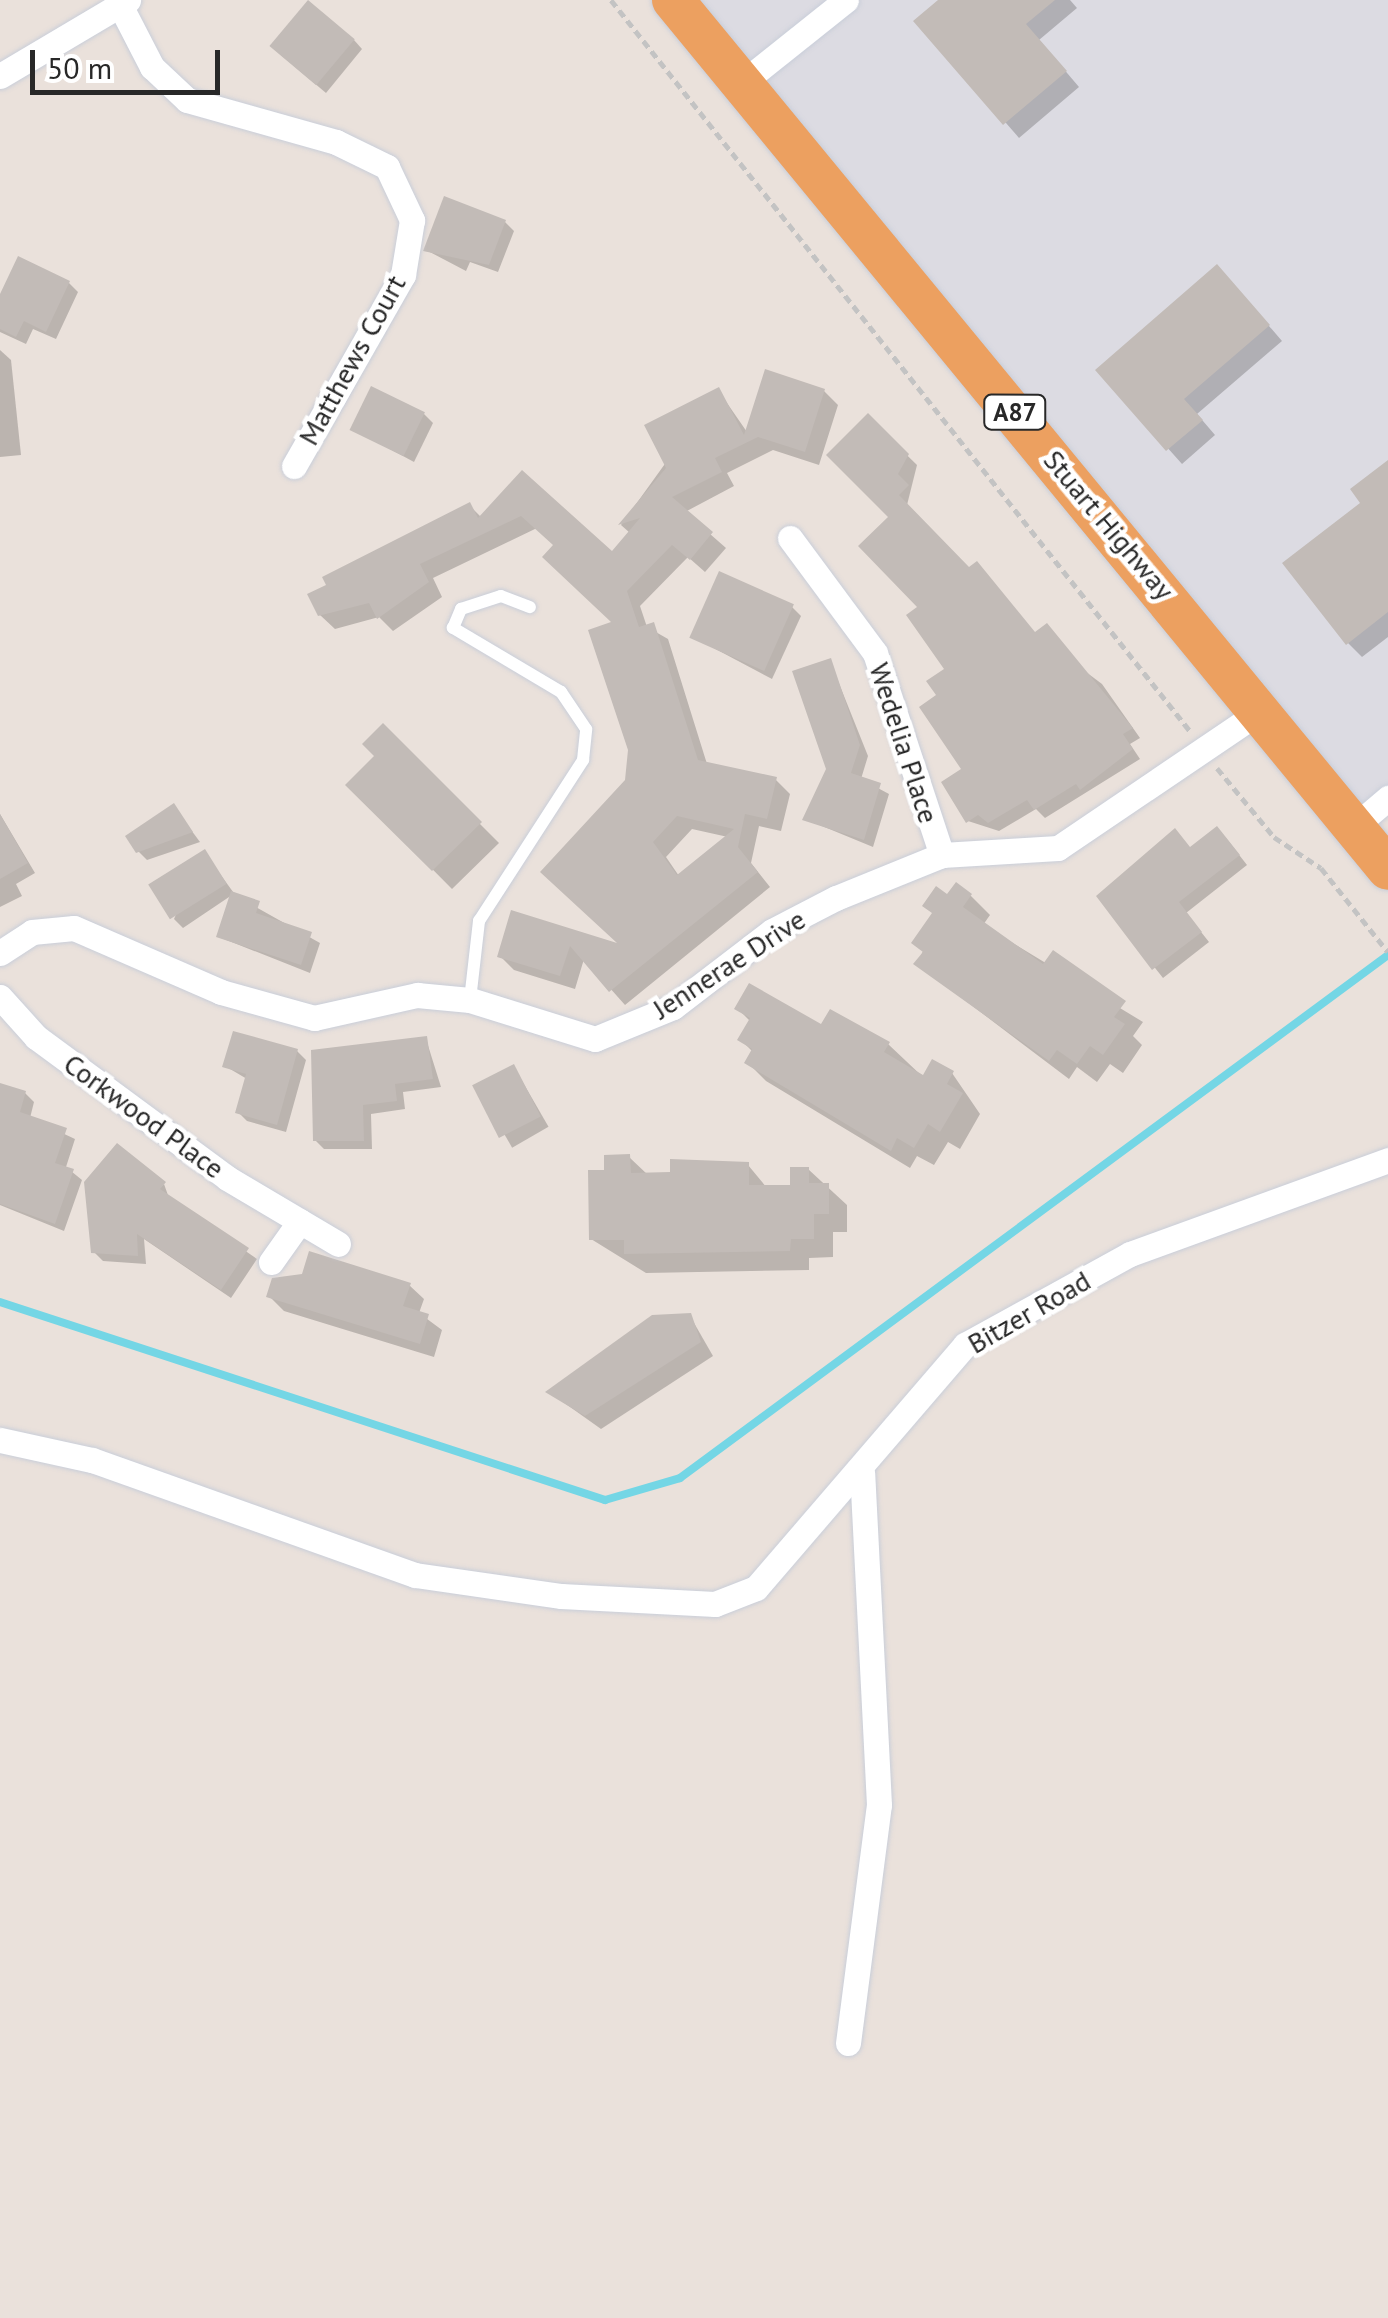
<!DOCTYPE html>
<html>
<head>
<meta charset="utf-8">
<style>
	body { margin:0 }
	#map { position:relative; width:1388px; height:2318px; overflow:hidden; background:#eae1db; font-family:"PT Sans",sans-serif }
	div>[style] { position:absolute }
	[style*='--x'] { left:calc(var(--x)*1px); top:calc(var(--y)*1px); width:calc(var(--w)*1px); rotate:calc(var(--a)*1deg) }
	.industrial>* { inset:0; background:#dcdbe2 }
	.shadow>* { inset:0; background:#0003; transform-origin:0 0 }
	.stream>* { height:8px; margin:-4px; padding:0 4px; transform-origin:4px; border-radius:4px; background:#74d6e5 }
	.building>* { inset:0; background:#c2bbb7; transform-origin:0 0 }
	.path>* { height:5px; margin-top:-2.5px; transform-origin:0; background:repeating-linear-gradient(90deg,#c3c3c3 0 8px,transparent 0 13px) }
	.roads { filter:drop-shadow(0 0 2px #c9ced9) drop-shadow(0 0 2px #c9ced9) }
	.service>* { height:12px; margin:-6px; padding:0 6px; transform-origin:6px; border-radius:6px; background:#fff }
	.minor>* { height:25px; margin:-12.5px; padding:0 12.5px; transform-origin:12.5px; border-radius:12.5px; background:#fff }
	.trunk>* { height:42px; margin:-21px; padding:0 21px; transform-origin:21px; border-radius:21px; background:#eca060 }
	span { translate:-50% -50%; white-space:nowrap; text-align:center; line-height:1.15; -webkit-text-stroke:9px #fff; paint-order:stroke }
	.shield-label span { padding:2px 8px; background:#fff; border:2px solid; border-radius:8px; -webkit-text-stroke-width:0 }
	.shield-label { font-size:25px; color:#282828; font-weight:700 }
	.street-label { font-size:28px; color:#282828 }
	.scale { position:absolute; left:30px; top:50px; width:190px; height:45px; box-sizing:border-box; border:5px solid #282828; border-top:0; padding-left:12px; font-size:30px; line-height:35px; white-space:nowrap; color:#282828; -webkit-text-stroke:8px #fff; paint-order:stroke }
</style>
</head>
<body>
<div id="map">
	<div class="industrial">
		<div style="clip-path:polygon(674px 0,1388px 0,1388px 798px,1354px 827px)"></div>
	</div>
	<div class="shadow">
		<div style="clip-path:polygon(942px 0,1070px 0,1077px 8px,1039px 40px,1079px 87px,1019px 138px,917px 21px)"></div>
		<div style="clip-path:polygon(354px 40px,362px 49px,326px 93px,281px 55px)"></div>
		<div style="clip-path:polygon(505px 222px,514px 231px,498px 272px,470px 262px,466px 271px,426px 250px)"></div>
		<div style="clip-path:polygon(1231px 282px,1282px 341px,1197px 414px,1215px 435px,1182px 464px,1098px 370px)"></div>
		<div style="clip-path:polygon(69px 283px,78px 292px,56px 339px,33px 329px,26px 344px,0 332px,0 299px)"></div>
		<div style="clip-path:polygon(0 350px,11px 360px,21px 455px,0 457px)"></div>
		<div style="clip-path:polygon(evenodd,718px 390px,747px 432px,824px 391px,838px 405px,819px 465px,773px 450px,727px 473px,734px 486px,685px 512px,726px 548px,705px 572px,688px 557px,640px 606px,647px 627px,668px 639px,707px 764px,775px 779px,790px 794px,781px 831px,759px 826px,751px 863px,770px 887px,625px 1005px,584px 959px,575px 989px,514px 970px,500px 956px,513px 913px,625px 948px,631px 750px,615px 623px,556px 545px,537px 528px,433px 578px,442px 597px,393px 631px,379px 617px,335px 629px,320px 615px,469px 505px,482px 518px,523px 474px,612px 554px,630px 533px,621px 525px,718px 390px,692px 829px,728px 837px,679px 876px,666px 857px,692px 829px)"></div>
		<div style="clip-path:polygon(424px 414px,433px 423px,414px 462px,353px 429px)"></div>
		<div style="clip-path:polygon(868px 417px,917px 465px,907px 505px,1022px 624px,1102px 684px,1140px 738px,1130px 744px,1140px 759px,1045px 818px,1036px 809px,999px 831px,968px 821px,965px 770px,940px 696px,948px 670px,920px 608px)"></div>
		<div style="clip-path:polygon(1388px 463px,1388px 637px,1362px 657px,1348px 643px,1363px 503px)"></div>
		<div style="clip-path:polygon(792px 607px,801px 616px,772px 679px,691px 636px)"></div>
		<div style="clip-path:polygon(830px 661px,868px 756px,861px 779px,889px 794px,873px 847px,805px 819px,828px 769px)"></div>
		<div style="clip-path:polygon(383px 727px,499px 843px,452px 889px,349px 785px,378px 756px)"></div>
		<div style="clip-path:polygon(174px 807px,200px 842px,147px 860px,138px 851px)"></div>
		<div style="clip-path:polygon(0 814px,35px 873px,16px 884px,22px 896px,0 907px)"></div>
		<div style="clip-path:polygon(1226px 838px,1247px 865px,1186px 913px,1209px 942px,1163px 978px,1099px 897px)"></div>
		<div style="clip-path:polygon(204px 852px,236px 896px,320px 943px,310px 973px,219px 937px,232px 895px,183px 928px,174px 919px)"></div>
		<div style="clip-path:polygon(971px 896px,990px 915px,983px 925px,1143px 1022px,1133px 1036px,1142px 1045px,1123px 1073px,1110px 1064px,1097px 1082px,1077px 1067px,1069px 1079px,917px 964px,948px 897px)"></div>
		<div style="clip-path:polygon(737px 1008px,888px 1044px,924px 1078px,952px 1073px,980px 1114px,960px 1149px,948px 1142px,934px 1165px,917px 1156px,910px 1168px,766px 1081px,747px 1062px,753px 1052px,741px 1040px,751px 1022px)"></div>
		<div style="clip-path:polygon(426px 1039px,441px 1087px,403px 1092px,405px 1109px,371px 1114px,372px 1149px,324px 1149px,315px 1140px)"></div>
		<div style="clip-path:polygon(297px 1051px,306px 1060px,286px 1132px,247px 1121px,238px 1112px,247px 1079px,225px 1066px)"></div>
		<div style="left:514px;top:1067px;width:69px;height:42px;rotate:60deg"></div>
		<div style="clip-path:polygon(0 1093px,25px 1093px,34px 1102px,30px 1118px,75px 1139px,66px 1167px,82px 1180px,64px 1231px,0 1205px)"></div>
		<div style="clip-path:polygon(629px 1157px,648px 1175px,748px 1165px,767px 1188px,792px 1187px,808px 1169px,847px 1205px,847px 1232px,833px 1232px,833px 1257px,809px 1258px,809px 1270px,646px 1273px,591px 1239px,607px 1172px)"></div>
		<div style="clip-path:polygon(164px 1184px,169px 1198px,257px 1259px,231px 1298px,144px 1239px,146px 1264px,103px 1261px,94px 1252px)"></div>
		<div style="clip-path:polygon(409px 1285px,424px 1299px,419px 1313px,442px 1330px,434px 1357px,284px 1311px,269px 1296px)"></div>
		<div style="clip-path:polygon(690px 1316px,713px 1356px,601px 1429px,549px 1392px)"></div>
	</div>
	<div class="stream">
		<div style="--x:0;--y:1302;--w:637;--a:18.12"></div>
		<div style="--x:605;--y:1500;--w:78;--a:-16.3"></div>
		<div style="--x:680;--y:1478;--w:880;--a:-36.45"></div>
	</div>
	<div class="building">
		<div style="left:308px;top:0;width:61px;height:60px;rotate:40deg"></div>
		<div style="clip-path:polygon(938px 0,1055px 0,1026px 24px,1067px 71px,1003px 125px,913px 21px)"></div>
		<div style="clip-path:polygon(444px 196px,506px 220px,489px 265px,423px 251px)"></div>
		<div style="clip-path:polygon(18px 256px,70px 281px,46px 332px,24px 321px,16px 337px,0 329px,0 294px)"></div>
		<div style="clip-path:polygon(1217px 264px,1270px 325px,1184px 399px,1203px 420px,1166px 451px,1095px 370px)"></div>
		<div style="clip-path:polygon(evenodd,765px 369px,825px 389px,805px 452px,758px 437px,715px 458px,722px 472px,672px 497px,713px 532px,690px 560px,672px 545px,627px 591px,639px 627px,654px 622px,698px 760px,777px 777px,767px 819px,745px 814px,738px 847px,758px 872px,609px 992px,570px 946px,560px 976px,497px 957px,511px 910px,617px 943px,540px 872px,625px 780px,628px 750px,588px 630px,611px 622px,542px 557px,553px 545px,521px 516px,420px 564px,429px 582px,377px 619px,369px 603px,318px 616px,307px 594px,326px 585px,322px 577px,470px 502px,478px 518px,522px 470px,612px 551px,640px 518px,618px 525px,666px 468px,644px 425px,719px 387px,744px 435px,765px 369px,677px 816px,734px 829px,677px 875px,653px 842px,677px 816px)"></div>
		<div style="left:371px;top:386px;width:60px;height:49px;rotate:26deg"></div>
		<div style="clip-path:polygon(868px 413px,909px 454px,898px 474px,909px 485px,899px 495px,969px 567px,977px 561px,1035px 632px,1047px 623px,1133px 728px,1123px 734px,1133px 749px,1080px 790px,1076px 784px,1034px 810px,1027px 800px,988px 823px,978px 815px,966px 823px,941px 782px,961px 769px,919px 707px,936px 695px,926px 681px,944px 669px,906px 615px,917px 607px,858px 546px,888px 517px,826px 455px)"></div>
		<div style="clip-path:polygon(1388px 460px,1388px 612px,1346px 645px,1282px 563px,1360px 503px,1350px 489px)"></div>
		<div style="left:719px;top:571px;width:82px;height:73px;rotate:24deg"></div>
		<div style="clip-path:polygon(831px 658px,860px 745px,851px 773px,881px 783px,864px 840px,802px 820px,826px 769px,792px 671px)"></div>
		<div style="clip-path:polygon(383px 723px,482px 822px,432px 871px,345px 785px,374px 756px,362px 744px)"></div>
		<div style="clip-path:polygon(174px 803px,193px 832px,136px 853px,125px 836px)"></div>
		<div style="clip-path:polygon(0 814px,28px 863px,0 879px)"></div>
		<div style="clip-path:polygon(1217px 826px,1240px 855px,1179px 902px,1202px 932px,1152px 970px,1096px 896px,1175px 828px,1190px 847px)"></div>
		<div style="left:205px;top:849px;width:41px;height:67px;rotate:58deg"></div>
		<div style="clip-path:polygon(956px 882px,972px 894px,963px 907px,1043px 964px,1053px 950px,1126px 1001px,1114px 1017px,1125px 1024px,1103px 1055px,1090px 1046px,1077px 1064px,1057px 1050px,1049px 1061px,913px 964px,923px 952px,911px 943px,932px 913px,922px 906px,936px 886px,947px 894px)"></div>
		<div style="clip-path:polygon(231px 891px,260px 901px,256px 913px,312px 932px,301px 965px,216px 937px)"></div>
		<div style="clip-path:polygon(749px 983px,821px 1024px,830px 1009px,890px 1042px,884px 1052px,923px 1075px,932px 1059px,954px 1071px,947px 1084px,963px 1093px,940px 1132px,928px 1124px,914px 1148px,897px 1138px,891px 1151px,744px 1063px,752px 1049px,737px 1040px,750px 1018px,734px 1009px)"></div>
		<div style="clip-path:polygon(233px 1031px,298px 1049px,277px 1125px,235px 1113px,246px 1074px,222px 1067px)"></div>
		<div style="clip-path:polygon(427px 1036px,433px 1079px,395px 1084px,397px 1101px,363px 1105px,364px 1141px,313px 1141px,311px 1050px)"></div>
		<div style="left:514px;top:1064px;width:59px;height:47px;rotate:63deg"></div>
		<div style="clip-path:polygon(0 1083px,26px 1091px,20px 1112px,67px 1128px,55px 1163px,74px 1169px,55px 1224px,0 1204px)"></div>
		<div style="clip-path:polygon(117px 1143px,166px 1182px,160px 1189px,249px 1248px,221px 1290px,137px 1234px,138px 1256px,91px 1253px,84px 1182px)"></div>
		<div style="clip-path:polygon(630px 1154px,631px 1173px,670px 1172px,670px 1159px,749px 1162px,749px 1185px,790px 1185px,790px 1167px,809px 1167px,809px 1183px,829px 1183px,829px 1214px,814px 1214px,814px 1239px,791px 1239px,790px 1251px,624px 1254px,624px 1240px,589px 1240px,588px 1170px,604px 1170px,604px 1155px)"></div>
		<div style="clip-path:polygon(309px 1251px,411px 1283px,403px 1306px,429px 1314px,420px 1344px,266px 1297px,272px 1278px,302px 1274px)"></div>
		<div style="clip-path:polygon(691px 1313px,701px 1342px,585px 1416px,545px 1392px,652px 1315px)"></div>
	</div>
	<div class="path">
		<div style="--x:611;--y:0;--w:933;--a:51.62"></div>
		<div style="--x:1217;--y:768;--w:89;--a:50.4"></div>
		<div style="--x:1274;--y:837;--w:56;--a:33.4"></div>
		<div style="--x:1321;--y:868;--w:107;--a:51.4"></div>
	</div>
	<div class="roads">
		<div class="service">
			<div style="--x:470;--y:1000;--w:80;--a:-83.5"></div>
			<div style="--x:479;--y:921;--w:192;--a:-57.1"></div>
			<div style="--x:583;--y:760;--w:31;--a:-84"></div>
			<div style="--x:586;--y:729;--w:45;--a:-124"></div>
			<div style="--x:561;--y:692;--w:126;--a:-149.3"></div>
			<div style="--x:453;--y:628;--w:21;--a:-67"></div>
			<div style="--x:461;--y:609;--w:42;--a:-18"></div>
			<div style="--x:501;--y:596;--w:31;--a:21"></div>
		</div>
		<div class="minor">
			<div style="--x:120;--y:5;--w:70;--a:62.7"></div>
			<div style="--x:152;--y:67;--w:48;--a:43.3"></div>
			<div style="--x:187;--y:100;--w:155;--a:15.7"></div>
			<div style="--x:336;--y:142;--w:57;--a:26.1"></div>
			<div style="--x:387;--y:167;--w:59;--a:64.7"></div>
			<div style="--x:412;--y:220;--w:56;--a:99.3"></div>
			<div style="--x:403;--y:275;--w:220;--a:119.7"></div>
			<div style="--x:0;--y:76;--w:149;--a:-30.7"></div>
			<div style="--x:742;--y:83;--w:133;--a:-38.6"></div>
			<div style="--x:790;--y:538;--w:143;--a:53.5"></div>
			<div style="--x:875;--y:653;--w:213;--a:71.7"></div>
			<div style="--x:1354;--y:827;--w:45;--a:-40.5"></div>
			<div style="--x:0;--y:953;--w:38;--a:-33"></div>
			<div style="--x:32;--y:932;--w:42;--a:-5.4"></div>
			<div style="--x:74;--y:928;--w:160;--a:23.5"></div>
			<div style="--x:221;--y:992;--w:97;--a:15.6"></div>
			<div style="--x:314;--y:1018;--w:106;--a:-12.6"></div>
			<div style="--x:417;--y:995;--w:53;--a:5.4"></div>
			<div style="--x:470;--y:1000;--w:131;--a:17.3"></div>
			<div style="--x:595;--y:1039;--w:84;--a:-22.3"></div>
			<div style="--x:673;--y:1007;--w:125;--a:-37.5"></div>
			<div style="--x:772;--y:931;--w:72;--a:-27.3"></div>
			<div style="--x:836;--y:898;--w:114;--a:-22.1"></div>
			<div style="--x:942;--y:855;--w:116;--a:-3.5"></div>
			<div style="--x:1058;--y:848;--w:246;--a:-34.1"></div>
			<div style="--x:0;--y:997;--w:54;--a:48"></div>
			<div style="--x:36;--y:1037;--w:237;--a:36.4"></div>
			<div style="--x:227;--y:1178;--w:129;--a:30.7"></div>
			<div style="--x:271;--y:1262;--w:50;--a:-54.7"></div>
			<div style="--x:0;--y:1440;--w:94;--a:12.3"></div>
			<div style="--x:92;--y:1460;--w:343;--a:19.6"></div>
			<div style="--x:415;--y:1575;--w:148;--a:8.2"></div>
			<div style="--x:561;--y:1596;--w:154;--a:3"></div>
			<div style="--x:715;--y:1604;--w:44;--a:-21.3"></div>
			<div style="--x:756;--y:1588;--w:321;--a:-49.3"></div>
			<div style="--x:965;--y:1345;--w:188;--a:-28.9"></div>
			<div style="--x:1130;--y:1254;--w:275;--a:-20"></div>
			<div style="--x:848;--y:2043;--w:240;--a:-82.6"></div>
			<div style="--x:879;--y:1805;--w:332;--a:-92.9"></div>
		</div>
		<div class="trunk">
			<div style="--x:673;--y:0;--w:1125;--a:50.55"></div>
		</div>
	</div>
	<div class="shield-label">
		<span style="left:1015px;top:412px">A87</span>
	</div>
	<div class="street-label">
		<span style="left:352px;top:360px;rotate:-61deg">Matthews Court</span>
		<span style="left:1109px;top:525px;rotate:50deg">Stuart Highway</span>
		<span style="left:904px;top:743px;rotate:72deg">Wedelia Place</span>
		<span style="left:729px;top:964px;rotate:-33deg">Jennerae Drive</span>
		<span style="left:144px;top:1116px;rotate:36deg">Corkwood Place</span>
		<span style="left:1029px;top:1312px;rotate:-30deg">Bitzer Road</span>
	</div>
	<div class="scale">50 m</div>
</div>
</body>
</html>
